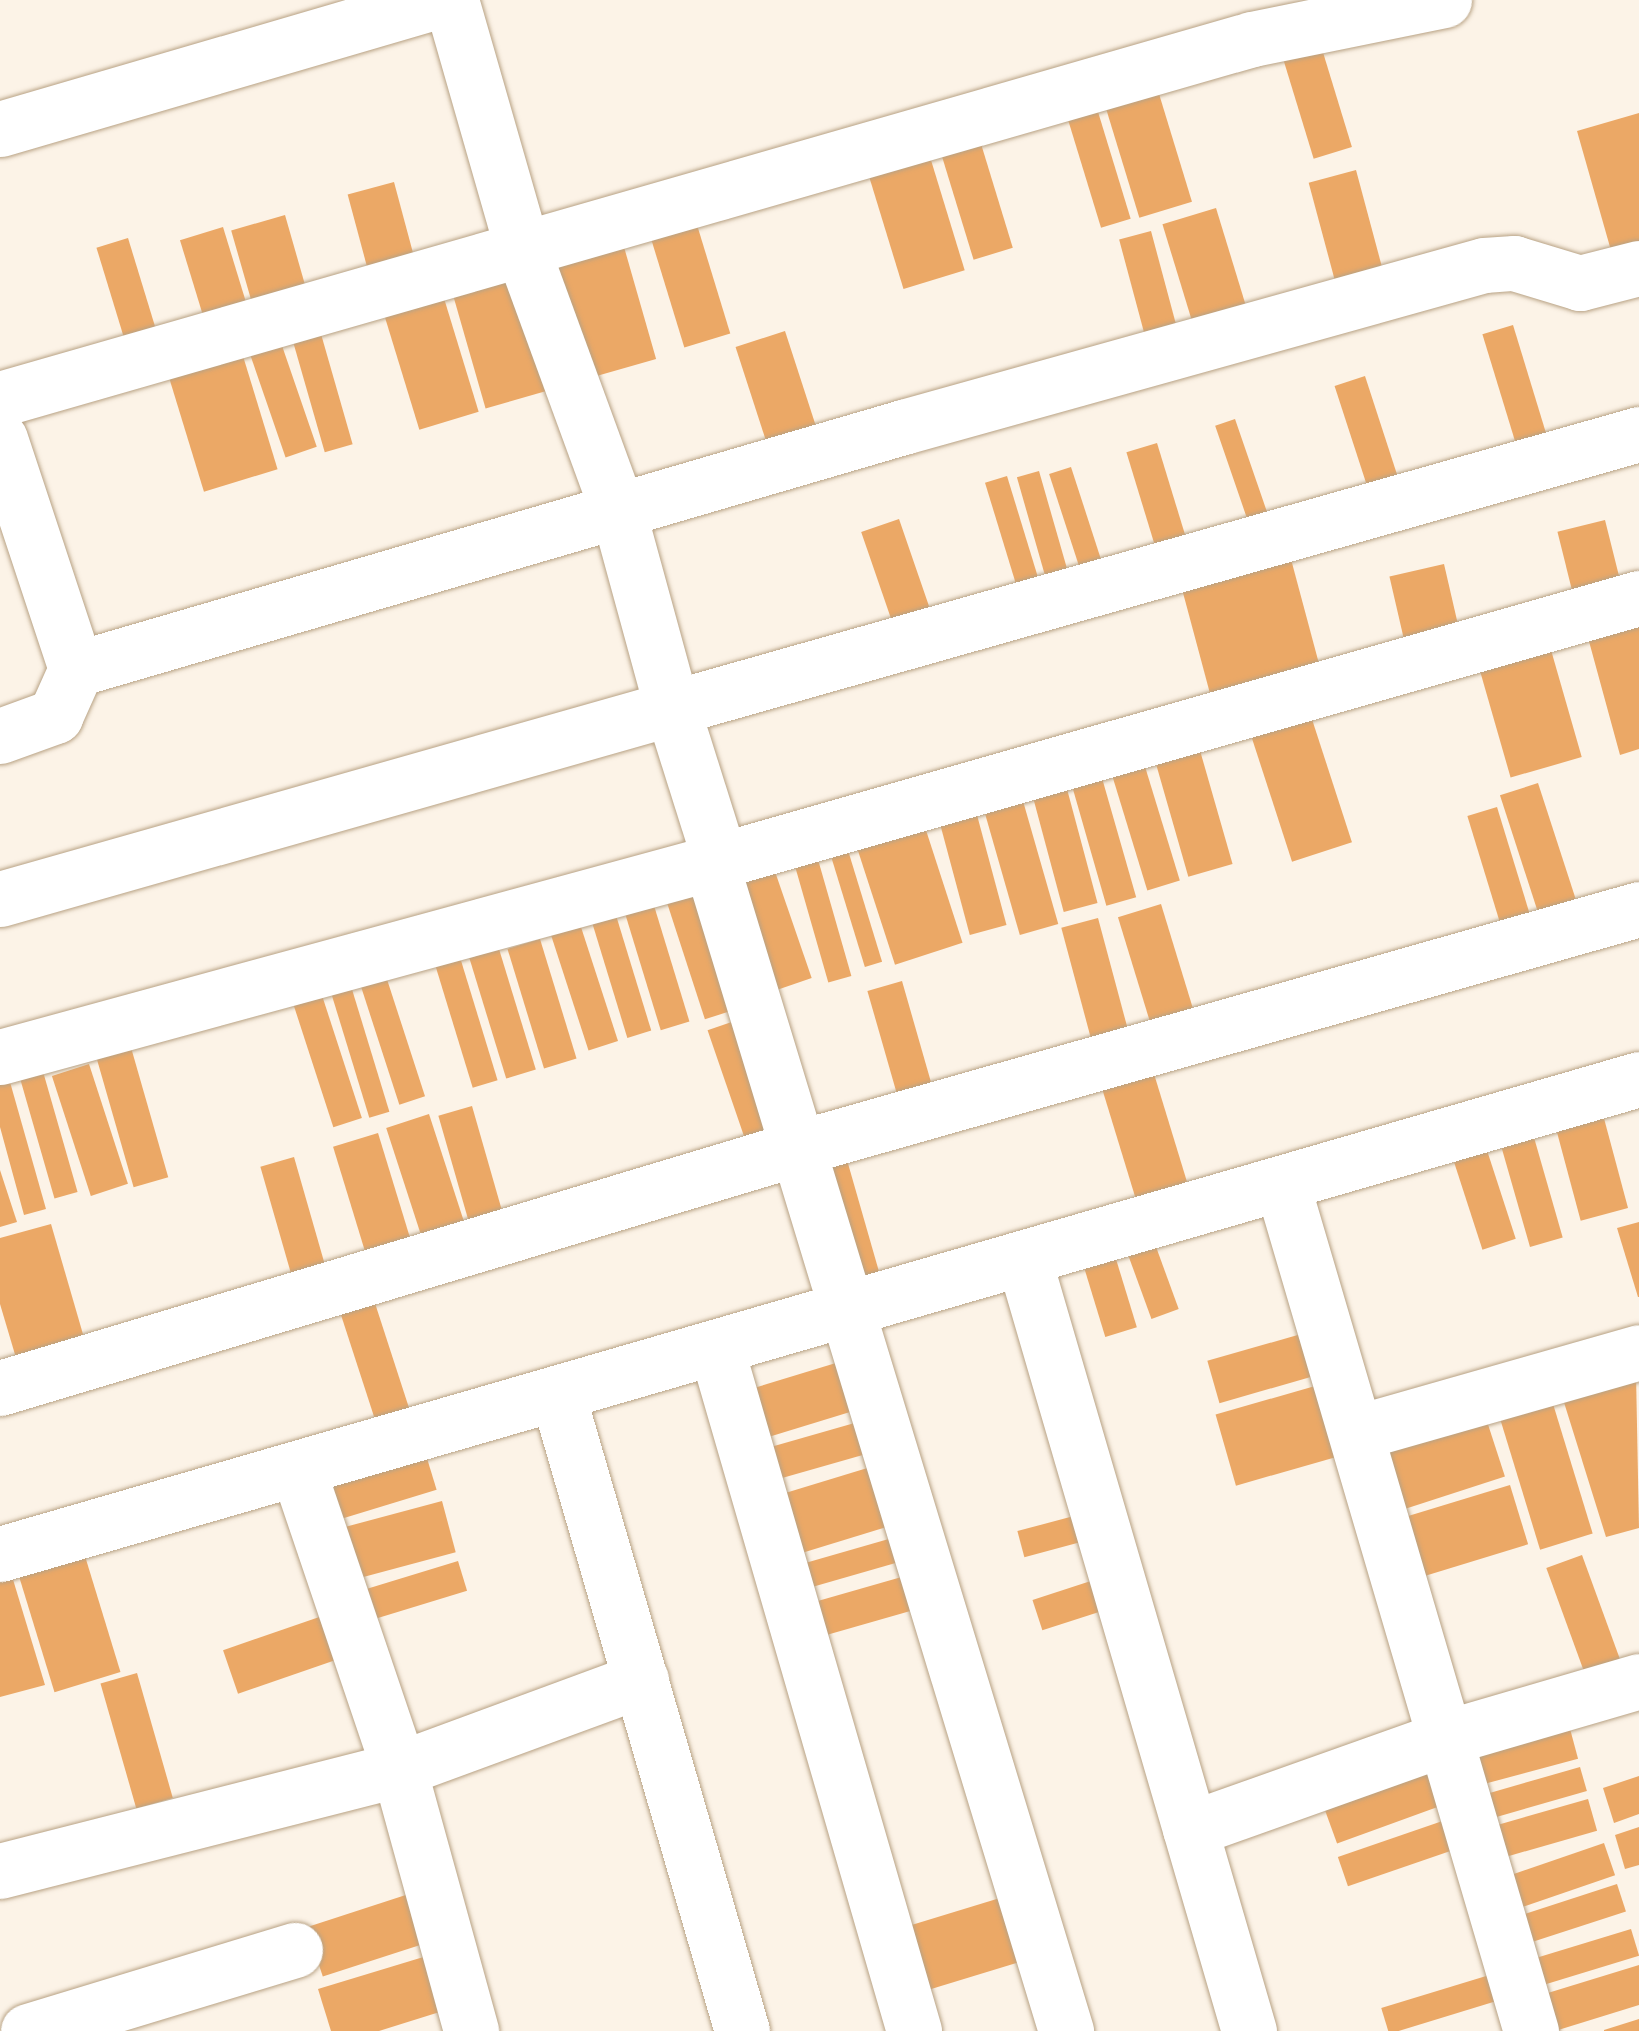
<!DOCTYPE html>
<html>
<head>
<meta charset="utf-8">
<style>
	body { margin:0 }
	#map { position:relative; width:1639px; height:2031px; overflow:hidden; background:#fcf3e7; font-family:"Titillium Web",sans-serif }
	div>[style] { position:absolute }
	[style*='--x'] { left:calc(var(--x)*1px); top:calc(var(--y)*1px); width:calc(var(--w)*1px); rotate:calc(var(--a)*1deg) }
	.building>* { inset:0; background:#eba866; transform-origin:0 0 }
	.roads { filter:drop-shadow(0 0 2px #b8a284) drop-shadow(0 0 2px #b8a284) }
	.minor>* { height:55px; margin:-27.5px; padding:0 27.5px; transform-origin:27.5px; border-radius:27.5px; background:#fff }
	span { translate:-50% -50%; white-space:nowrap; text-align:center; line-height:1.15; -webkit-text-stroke:8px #fcf3e7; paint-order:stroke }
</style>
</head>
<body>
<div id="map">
	<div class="building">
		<div style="left:1318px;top:36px;width:116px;height:40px;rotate:73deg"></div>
		<div style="left:1156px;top:84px;width:123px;height:55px;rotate:73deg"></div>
		<div style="left:1095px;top:102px;width:122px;height:31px;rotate:73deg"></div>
		<div style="clip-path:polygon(1639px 113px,1639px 254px,1614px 261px,1577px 131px)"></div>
		<div style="left:978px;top:134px;width:119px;height:41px;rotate:73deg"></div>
		<div style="left:927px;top:147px;width:129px;height:64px;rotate:73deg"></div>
		<div style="left:1356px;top:170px;width:118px;height:49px;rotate:75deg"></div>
		<div style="left:394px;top:182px;width:89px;height:48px;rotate:75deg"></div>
		<div style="left:1216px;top:208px;width:118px;height:56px;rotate:73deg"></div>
		<div style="left:285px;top:215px;width:86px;height:56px;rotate:74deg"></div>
		<div style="left:694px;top:215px;width:124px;height:48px;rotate:73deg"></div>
		<div style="left:223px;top:227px;width:90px;height:45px;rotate:73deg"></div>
		<div style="left:1151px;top:231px;width:110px;height:33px;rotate:75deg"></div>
		<div style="left:620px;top:233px;width:131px;height:71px;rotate:74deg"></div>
		<div style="left:128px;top:238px;width:103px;height:33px;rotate:73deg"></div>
		<div style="left:522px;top:267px;width:126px;height:74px;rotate:74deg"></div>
		<div style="left:443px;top:295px;width:122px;height:62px;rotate:73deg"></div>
		<div style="left:1513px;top:325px;width:123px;height:32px;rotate:73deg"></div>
		<div style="left:319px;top:327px;width:122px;height:29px;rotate:74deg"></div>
		<div style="left:785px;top:331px;width:107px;height:52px;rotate:72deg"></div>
		<div style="left:279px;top:337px;width:116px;height:33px;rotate:71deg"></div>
		<div style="left:239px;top:343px;width:132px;height:77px;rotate:73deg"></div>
		<div style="left:1365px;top:376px;width:116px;height:32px;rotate:72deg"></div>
		<div style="left:1235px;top:419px;width:107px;height:21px;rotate:71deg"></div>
		<div style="left:1157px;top:443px;width:107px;height:32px;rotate:73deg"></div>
		<div style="left:1071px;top:467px;width:104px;height:23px;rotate:72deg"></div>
		<div style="left:1039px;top:471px;width:114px;height:23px;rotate:74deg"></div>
		<div style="left:1007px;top:476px;width:121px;height:23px;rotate:73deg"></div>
		<div style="left:899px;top:519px;width:105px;height:40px;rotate:71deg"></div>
		<div style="left:1605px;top:520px;width:72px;height:49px;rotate:76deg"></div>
		<div style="left:1288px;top:548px;width:133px;height:113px;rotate:75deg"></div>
		<div style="left:1444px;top:564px;width:77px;height:56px;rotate:77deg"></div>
		<div style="clip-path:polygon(1639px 619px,1639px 749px,1620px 755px,1587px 634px)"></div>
		<div style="left:1547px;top:636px;width:126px;height:74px;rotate:74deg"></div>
		<div style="left:1309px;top:710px;width:139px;height:63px;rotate:72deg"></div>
		<div style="left:1197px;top:740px;width:129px;height:46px;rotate:74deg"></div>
		<div style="left:1143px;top:760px;width:126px;height:34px;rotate:73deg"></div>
		<div style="left:1102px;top:778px;width:124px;height:31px;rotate:74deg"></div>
		<div style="left:1538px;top:783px;width:128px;height:40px;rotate:72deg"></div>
		<div style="left:1067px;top:789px;width:118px;height:35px;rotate:75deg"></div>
		<div style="left:1023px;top:801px;width:128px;height:40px;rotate:74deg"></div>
		<div style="left:1497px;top:807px;width:116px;height:31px;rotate:73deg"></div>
		<div style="left:977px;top:815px;width:114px;height:38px;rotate:75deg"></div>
		<div style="left:923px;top:821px;width:128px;height:71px;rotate:72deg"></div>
		<div style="left:847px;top:847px;width:120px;height:18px;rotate:73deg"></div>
		<div style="left:815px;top:849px;width:132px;height:24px;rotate:74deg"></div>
		<div style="left:770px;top:857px;width:128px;height:50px;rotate:71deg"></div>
		<div style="left:706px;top:877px;width:135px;height:45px;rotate:72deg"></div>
		<div style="left:652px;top:899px;width:128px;height:30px;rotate:73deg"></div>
		<div style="left:1161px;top:904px;width:114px;height:45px;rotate:73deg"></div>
		<div style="left:615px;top:912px;width:124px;height:25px;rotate:73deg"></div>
		<div style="left:1098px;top:918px;width:130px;height:38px;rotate:75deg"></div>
		<div style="left:580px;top:924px;width:123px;height:31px;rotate:72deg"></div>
		<div style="left:540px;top:939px;width:125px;height:34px;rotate:73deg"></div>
		<div style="left:499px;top:949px;width:126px;height:31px;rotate:73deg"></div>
		<div style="left:459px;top:954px;width:132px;height:26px;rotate:73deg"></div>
		<div style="left:383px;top:967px;width:136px;height:27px;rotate:72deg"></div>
		<div style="left:347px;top:973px;width:145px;height:21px;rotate:73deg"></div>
		<div style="left:902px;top:981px;width:123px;height:36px;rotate:74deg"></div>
		<div style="left:318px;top:983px;width:142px;height:30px;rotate:72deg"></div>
		<div style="left:752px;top:1015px;width:129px;height:47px;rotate:71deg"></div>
		<div style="left:128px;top:1037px;width:146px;height:36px;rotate:74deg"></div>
		<div style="left:89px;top:1064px;width:126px;height:39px;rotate:72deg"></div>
		<div style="left:1151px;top:1064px;width:132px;height:54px;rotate:73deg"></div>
		<div style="left:42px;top:1068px;width:129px;height:24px;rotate:74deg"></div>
		<div style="clip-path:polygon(10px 1082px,46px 1209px,24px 1215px,0 1127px,0 1085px)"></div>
		<div style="left:1598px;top:1096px;width:116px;height:49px;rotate:75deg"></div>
		<div style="left:472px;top:1106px;width:117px;height:35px;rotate:74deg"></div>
		<div style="left:429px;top:1114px;width:126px;height:45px;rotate:72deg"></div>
		<div style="left:1531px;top:1127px;width:115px;height:34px;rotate:74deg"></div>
		<div style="left:378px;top:1133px;width:128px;height:47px;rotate:73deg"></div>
		<div style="left:1483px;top:1138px;width:106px;height:35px;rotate:72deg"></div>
		<div style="left:294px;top:1157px;width:122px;height:35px;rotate:74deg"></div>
		<div style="left:847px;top:1160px;width:131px;height:29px;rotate:74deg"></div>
		<div style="clip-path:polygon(0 1170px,17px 1222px,0 1227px)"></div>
		<div style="clip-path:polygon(1639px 1222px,1639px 1297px,1638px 1297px,1617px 1228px)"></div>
		<div style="clip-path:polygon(51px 1224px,87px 1348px,19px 1368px,0 1304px,0 1238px)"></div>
		<div style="left:1151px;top:1233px;width:81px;height:29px;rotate:70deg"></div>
		<div style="left:1112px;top:1246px;width:85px;height:33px;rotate:73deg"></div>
		<div style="left:372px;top:1294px;width:133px;height:36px;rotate:72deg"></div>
		<div style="left:1315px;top:1330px;width:44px;height:112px;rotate:74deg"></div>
		<div style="left:849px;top:1359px;width:51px;height:118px;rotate:73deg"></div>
		<div style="clip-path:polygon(1636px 1374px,1639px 1528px,1606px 1537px,1562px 1396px)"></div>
		<div style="left:1329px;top:1382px;width:74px;height:118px;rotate:74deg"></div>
		<div style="left:1550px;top:1394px;width:146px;height:55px;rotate:73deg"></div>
		<div style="left:1483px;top:1409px;width:71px;height:111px;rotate:72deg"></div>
		<div style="left:872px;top:1418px;width:33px;height:125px;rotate:74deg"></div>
		<div style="left:422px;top:1442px;width:50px;height:113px;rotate:73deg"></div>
		<div style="left:887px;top:1462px;width:62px;height:120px;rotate:73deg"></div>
		<div style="left:1510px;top:1485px;width:62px;height:109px;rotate:73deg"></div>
		<div style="left:442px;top:1501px;width:53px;height:112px;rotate:75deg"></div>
		<div style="left:1085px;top:1513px;width:27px;height:70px;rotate:75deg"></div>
		<div style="left:913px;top:1532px;width:25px;height:122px;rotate:74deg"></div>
		<div style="left:81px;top:1543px;width:135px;height:69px;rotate:73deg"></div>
		<div style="left:1582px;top:1555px;width:131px;height:38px;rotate:70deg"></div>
		<div style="left:458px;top:1561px;width:31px;height:112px;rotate:73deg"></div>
		<div style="clip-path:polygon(8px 1563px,45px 1685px,0 1697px,0 1565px)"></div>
		<div style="left:919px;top:1572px;width:35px;height:128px;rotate:74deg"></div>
		<div style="left:1100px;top:1578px;width:32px;height:71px;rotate:72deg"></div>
		<div style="left:328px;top:1614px;width:46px;height:111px;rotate:71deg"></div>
		<div style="left:137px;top:1673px;width:130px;height:38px;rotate:74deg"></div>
		<div style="left:1569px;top:1725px;width:35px;height:113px;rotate:75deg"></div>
		<div style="left:1450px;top:1762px;width:38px;height:134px;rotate:70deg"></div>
		<div style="left:1580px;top:1767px;width:25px;height:103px;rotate:74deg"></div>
		<div style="clip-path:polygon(1639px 1776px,1639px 1814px,1614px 1823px,1603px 1788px)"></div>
		<div style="left:1588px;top:1799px;width:33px;height:97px;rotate:74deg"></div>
		<div style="left:1457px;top:1816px;width:31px;height:126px;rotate:71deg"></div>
		<div style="clip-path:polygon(1639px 1827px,1639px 1865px,1625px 1869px,1615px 1835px)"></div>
		<div style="left:1604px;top:1843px;width:34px;height:106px;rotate:71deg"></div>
		<div style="left:1617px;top:1884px;width:29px;height:106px;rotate:72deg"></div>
		<div style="left:418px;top:1891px;width:52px;height:117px;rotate:72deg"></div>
		<div style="left:1013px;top:1894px;width:67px;height:124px;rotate:73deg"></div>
		<div style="left:1631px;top:1929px;width:28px;height:108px;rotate:73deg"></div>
		<div style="clip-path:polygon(430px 1955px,446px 2010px,379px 2031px,331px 2031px,318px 1989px)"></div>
		<div style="clip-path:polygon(1639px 1965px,1639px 2005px,1555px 2031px,1538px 1996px)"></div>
		<div style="left:1496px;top:1973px;width:27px;height:120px;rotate:73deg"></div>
		<div style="clip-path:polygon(1639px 2019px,1639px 2031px,1604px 2031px,1604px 2030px)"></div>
	</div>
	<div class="roads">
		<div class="minor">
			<div style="--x:0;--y:129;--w:459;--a:-16.3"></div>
			<div style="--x:0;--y:399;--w:1303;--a:-16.04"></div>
			<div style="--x:1252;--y:39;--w:196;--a:-11.5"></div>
			<div style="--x:0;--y:439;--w:242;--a:71.7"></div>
			<div style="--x:0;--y:736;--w:59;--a:-20"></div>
			<div style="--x:55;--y:716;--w:51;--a:-65.9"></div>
			<div style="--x:76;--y:669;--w:862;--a:-16.31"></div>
			<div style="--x:903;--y:427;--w:603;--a:-15.58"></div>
			<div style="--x:1484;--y:265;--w:30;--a:-4"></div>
			<div style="--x:1514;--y:263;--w:69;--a:16.9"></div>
			<div style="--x:1580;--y:283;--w:61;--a:-14.3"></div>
			<div style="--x:720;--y:860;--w:159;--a:-107.5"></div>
			<div style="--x:672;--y:708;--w:1005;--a:-15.82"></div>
			<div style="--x:711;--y:863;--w:1221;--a:73.09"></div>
			<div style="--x:0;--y:899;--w:699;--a:-15.87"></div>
			<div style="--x:672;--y:708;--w:204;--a:-105.3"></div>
			<div style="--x:618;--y:511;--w:277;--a:-110.1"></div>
			<div style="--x:523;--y:251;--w:261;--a:-106"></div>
			<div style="--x:0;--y:1057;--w:737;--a:-15.26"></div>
			<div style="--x:711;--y:863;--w:965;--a:-15.94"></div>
			<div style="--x:1282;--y:1184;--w:883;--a:73.62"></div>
			<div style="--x:1024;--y:1260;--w:803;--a:73.73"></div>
			<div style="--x:717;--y:1351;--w:708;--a:73.84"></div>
			<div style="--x:0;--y:1388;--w:833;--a:-16.74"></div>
			<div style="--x:798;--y:1148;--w:874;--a:-15.86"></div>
			<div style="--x:558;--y:1396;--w:661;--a:73.84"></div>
			<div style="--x:1359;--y:1432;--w:291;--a:-15.9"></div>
			<div style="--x:298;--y:1470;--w:316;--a:71.3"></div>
			<div style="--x:399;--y:1769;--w:272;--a:74.6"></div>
			<div style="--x:0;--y:1554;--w:1706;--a:-16.16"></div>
			<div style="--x:1190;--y:1829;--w:274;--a:-19.6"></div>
			<div style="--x:1448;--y:1737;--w:199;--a:-16.3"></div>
			<div style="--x:0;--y:1871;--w:412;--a:-14.3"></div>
			<div style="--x:399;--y:1769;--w:258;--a:-20.2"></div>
			<div style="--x:28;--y:2031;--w:279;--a:-16.9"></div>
		</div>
	</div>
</div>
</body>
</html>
